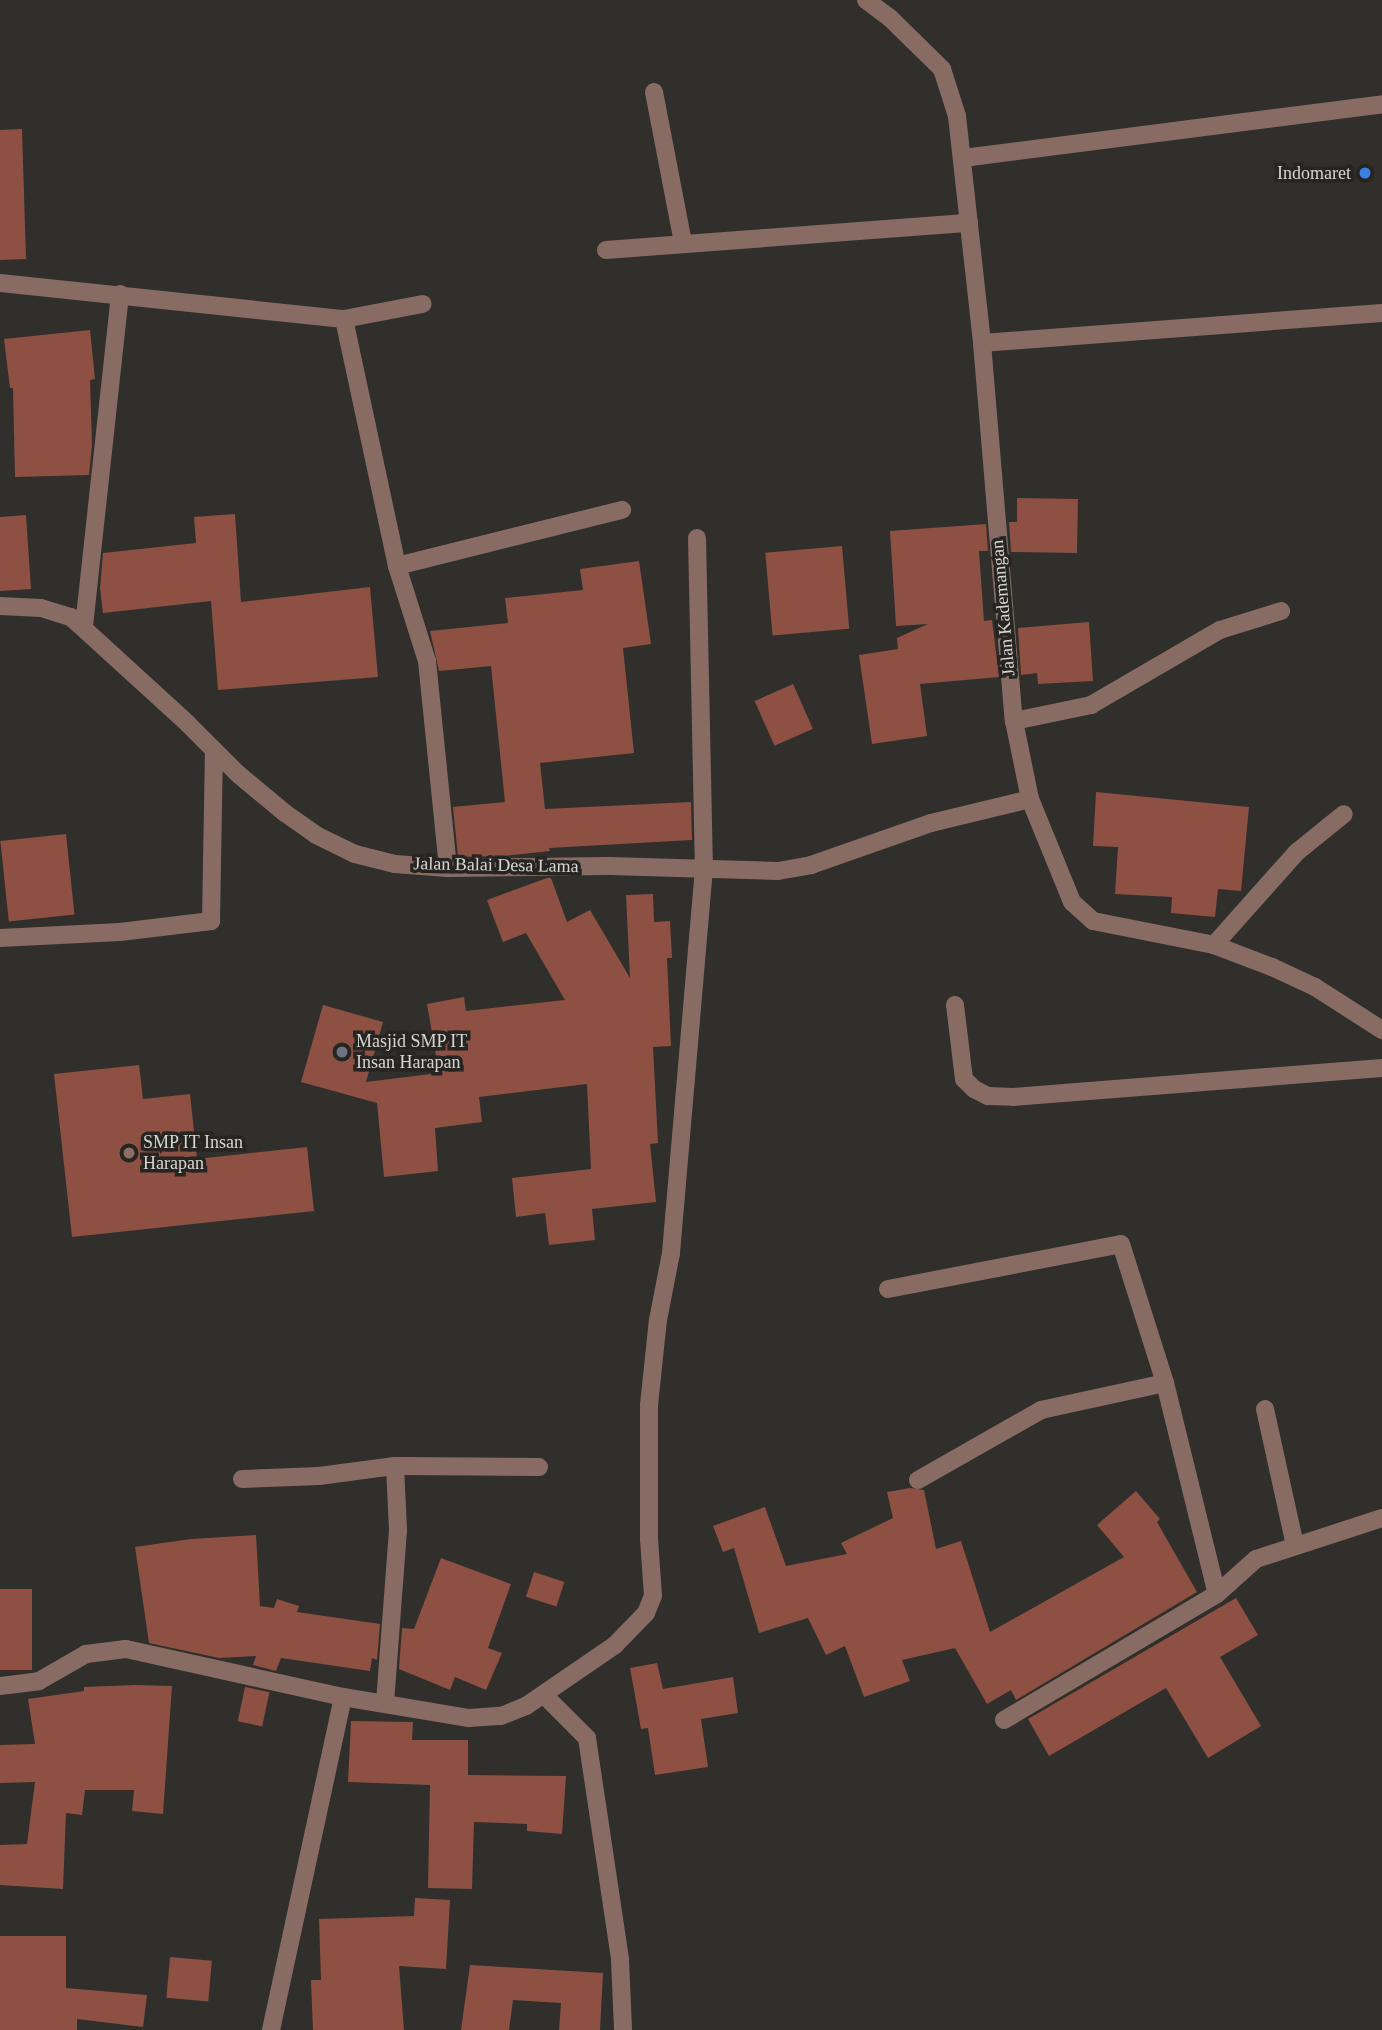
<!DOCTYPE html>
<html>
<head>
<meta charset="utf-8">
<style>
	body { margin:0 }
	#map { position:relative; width:1382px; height:2030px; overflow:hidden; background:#302f2b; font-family:"Times New Roman",serif }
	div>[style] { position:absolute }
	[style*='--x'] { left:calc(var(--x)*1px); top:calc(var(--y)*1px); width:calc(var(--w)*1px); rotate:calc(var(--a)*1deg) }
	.building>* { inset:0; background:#8d5043; transform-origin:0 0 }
	.minor>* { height:18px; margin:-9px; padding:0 9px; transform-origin:9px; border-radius:9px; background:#886c63 }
	.dots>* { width:19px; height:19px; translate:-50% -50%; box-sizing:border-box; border:4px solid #262521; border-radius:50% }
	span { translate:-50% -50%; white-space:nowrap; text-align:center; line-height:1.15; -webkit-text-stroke:7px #262521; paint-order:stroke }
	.poi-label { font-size:18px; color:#d7d6d3 }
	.right { translate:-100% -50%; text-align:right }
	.left { translate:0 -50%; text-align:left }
	.street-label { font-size:18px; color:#d7d6d3 }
</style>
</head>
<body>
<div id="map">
	<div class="building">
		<div style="clip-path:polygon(22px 129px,26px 259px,0 260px,0 130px)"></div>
		<div style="clip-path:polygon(90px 330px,95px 379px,90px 380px,92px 445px,89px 475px,15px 477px,13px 388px,10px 388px,4px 339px)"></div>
		<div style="clip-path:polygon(1017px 498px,1078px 499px,1077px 553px,1011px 552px,1009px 522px,1017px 522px)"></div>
		<div style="clip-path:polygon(235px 514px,241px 602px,370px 587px,378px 677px,218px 690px,211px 601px,103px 613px,100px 588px,103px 553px,196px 543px,194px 517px)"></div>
		<div style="clip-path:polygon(26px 515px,31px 589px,0 591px,0 517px)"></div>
		<div style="clip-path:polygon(986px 524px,988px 551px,979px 551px,984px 621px,992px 620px,999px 677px,920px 684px,927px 736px,872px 744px,859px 655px,898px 649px,897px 638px,928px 624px,896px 626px,890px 531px)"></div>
		<div style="left:842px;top:546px;width:83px;height:77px;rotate:85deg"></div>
		<div style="clip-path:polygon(639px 561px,651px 644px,623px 648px,634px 753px,540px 763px,545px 809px,691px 802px,692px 840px,549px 848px,550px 851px,504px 856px,458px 857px,453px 807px,505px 802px,491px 666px,439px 671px,430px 631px,508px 623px,505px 598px,583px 590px,580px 569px)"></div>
		<div style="clip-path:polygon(1089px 622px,1093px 681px,1038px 684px,1037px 673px,1021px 675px,1018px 628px)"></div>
		<div style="left:793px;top:684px;width:49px;height:42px;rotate:66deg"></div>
		<div style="clip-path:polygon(1096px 792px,1249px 807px,1241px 891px,1218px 889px,1215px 917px,1171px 913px,1172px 897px,1115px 894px,1118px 847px,1093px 846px)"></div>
		<div style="left:66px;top:834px;width:81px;height:66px;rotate:84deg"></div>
		<div style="clip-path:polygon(547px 878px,551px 878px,567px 922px,590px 910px,630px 978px,626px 895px,653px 894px,654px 922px,670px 921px,672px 958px,667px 958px,671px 1046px,653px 1047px,658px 1143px,650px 1144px,656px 1202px,592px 1209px,595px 1240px,549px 1245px,545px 1213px,516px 1217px,512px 1178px,591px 1169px,587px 1084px,479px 1097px,482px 1122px,435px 1128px,438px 1171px,384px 1177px,377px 1103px,301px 1082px,323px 1005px,383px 1022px,366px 1082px,439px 1073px,427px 1004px,464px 997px,466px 1011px,565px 1000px,526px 933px,503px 942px,487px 900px)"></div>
		<div style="clip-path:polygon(139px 1065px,143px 1099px,190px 1094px,197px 1159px,307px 1147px,314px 1211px,72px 1237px,54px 1074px)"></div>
		<div style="clip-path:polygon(910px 1488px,924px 1490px,936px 1549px,961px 1541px,990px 1632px,1124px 1557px,1097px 1525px,1136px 1491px,1160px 1519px,1157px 1522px,1197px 1592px,1016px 1700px,1011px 1690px,987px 1704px,955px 1648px,902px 1660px,910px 1681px,864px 1697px,845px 1646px,826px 1655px,808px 1618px,759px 1633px,734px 1548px,723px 1552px,713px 1526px,765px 1507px,786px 1566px,847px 1554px,841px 1543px,893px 1518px,887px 1492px)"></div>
		<div style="clip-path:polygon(256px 1535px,260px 1606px,274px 1608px,277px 1599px,299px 1606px,297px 1612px,380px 1624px,377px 1660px,372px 1658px,370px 1671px,281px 1658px,276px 1671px,253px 1665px,256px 1656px,219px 1658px,149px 1643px,135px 1547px,191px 1539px)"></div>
		<div style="clip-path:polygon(441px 1558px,511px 1584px,488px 1648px,502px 1653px,486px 1690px,455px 1677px,450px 1690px,399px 1669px,402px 1628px,414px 1629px)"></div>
		<div style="left:534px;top:1572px;width:32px;height:26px;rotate:18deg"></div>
		<div style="left:32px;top:1589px;width:81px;height:32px;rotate:90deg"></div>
		<div style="clip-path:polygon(1236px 1598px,1258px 1635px,1220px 1657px,1261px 1726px,1208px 1758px,1166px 1688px,1049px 1756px,1028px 1719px)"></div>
		<div style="clip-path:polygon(657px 1663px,663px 1689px,733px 1677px,738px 1713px,701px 1719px,708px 1767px,655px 1775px,648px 1728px,641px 1729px,630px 1668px)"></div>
		<div style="clip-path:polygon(134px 1685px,172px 1686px,163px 1814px,132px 1811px,134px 1790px,85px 1790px,82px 1815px,66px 1813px,63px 1889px,0 1885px,0 1845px,27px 1844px,35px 1782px,0 1783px,0 1745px,35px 1744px,28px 1699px,84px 1691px,84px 1687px)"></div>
		<div style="left:245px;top:1687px;width:25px;height:35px;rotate:12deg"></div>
		<div style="clip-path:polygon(351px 1721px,413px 1722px,412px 1740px,468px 1740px,468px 1775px,566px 1776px,562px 1834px,527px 1831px,527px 1824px,474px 1822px,472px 1889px,428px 1888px,430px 1785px,348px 1782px)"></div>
		<div style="clip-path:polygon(415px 1898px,450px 1900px,446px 1969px,399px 1966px,404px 2030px,313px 2030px,311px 1980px,321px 1980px,319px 1919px,414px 1916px)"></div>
		<div style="clip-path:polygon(0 1936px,66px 1936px,66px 1988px,147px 1995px,143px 2027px,77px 2019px,77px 2030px,0 2030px)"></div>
		<div style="left:170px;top:1957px;width:42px;height:41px;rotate:5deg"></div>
		<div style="clip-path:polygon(470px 1965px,603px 1973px,600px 2030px,559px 2030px,561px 2003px,513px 2000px,509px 2030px,461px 2030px)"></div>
	</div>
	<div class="minor">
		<div style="--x:866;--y:0;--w:30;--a:37"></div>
		<div style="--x:890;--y:18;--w:73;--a:44.4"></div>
		<div style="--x:942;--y:69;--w:49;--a:72.3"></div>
		<div style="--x:957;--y:116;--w:228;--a:83.7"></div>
		<div style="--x:982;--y:343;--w:379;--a:85.2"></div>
		<div style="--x:1014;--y:721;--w:80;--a:78.4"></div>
		<div style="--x:1030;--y:799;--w:111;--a:67.8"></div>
		<div style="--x:1072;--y:902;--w:28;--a:42"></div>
		<div style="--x:1093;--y:921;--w:123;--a:11.2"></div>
		<div style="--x:1214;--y:945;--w:62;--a:20.8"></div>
		<div style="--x:1272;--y:967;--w:47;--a:24.9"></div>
		<div style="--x:1315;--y:987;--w:80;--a:32.7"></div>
		<div style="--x:654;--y:92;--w:154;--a:79.1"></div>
		<div style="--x:963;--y:158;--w:422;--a:-7.3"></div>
		<div style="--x:606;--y:250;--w:364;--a:-4.3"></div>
		<div style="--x:0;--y:283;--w:346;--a:6"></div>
		<div style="--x:344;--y:319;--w:80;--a:-10.8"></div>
		<div style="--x:344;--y:319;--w:253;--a:77.9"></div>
		<div style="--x:397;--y:566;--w:100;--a:72.5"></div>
		<div style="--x:427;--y:661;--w:208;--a:84.2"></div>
		<div style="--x:982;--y:343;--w:401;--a:-4.3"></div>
		<div style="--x:397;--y:566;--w:232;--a:-14"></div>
		<div style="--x:0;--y:606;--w:41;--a:2.8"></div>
		<div style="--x:41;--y:608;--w:31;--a:17"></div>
		<div style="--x:71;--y:617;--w:159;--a:42.4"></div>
		<div style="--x:188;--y:724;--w:71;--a:45"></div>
		<div style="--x:238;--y:774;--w:61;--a:39.7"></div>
		<div style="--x:285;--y:813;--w:38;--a:35"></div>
		<div style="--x:316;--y:835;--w:43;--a:26"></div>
		<div style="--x:355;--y:854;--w:41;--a:14"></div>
		<div style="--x:395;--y:864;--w:53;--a:4.3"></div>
		<div style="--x:448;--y:868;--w:161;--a:-0.7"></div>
		<div style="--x:609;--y:866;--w:169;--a:1.7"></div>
		<div style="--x:778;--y:871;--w:34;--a:-10"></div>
		<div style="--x:811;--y:865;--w:127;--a:-19.3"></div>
		<div style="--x:931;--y:823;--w:102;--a:-13.6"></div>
		<div style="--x:84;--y:626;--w:334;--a:-83.8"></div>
		<div style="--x:1014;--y:721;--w:79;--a:-11.7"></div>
		<div style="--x:1091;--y:705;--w:149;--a:-30.2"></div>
		<div style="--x:1220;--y:630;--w:64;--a:-17.3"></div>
		<div style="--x:0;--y:938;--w:120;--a:-2.9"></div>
		<div style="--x:120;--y:932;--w:92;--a:-6.9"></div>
		<div style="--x:211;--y:921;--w:171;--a:-89"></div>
		<div style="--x:1214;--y:945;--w:125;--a:-48.3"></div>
		<div style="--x:1297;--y:852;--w:60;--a:-39"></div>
		<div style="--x:955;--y:1005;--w:75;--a:83.1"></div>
		<div style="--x:964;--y:1079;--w:14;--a:45"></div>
		<div style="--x:974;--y:1089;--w:16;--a:27"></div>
		<div style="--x:988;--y:1096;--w:25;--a:2"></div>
		<div style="--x:1013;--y:1097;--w:370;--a:-4.5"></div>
		<div style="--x:888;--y:1289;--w:237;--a:-10.9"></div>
		<div style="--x:1121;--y:1244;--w:146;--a:72.4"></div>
		<div style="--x:1165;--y:1383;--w:217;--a:76.2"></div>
		<div style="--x:1265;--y:1409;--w:140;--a:77.6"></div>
		<div style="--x:395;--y:1466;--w:144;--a:0.4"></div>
		<div style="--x:242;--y:1479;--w:77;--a:-2.2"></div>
		<div style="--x:319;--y:1476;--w:77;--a:-7.5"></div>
		<div style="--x:395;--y:1466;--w:64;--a:87.3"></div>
		<div style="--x:398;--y:1530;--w:173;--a:94.3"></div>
		<div style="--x:918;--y:1480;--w:142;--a:-29.6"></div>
		<div style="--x:1041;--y:1410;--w:127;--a:-12.3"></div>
		<div style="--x:0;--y:1686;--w:39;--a:-7"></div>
		<div style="--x:39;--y:1681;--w:54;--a:-29.9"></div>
		<div style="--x:86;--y:1654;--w:40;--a:-7.1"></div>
		<div style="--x:126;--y:1649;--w:222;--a:12.5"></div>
		<div style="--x:343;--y:1697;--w:128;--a:9.5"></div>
		<div style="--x:469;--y:1718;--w:32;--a:-4"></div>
		<div style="--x:501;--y:1716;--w:27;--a:-22"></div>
		<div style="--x:526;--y:1706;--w:108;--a:-34.4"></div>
		<div style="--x:615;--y:1645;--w:45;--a:-45.9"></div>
		<div style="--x:646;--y:1613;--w:18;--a:-68"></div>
		<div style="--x:653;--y:1596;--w:57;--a:-94"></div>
		<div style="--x:649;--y:1539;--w:134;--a:-90"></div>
		<div style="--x:649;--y:1405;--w:85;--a:-84"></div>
		<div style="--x:658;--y:1320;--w:68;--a:-79"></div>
		<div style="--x:671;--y:1253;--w:383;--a:-85.1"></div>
		<div style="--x:704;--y:871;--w:333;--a:-91.2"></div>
		<div style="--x:544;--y:1695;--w:61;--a:45"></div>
		<div style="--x:587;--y:1738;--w:224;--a:81.5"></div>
		<div style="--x:620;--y:1960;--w:70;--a:87.5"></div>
		<div style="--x:1004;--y:1720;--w:247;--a:-30.6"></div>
		<div style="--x:1217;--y:1594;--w:52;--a:-41.9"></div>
		<div style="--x:1256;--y:1559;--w:133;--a:-18"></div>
		<div style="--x:271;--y:2030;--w:341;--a:-77.8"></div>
	</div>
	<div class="dots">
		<div style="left:1365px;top:173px;background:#3f7fe0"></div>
		<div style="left:342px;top:1052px;background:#6b7280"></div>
		<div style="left:129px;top:1153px;background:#8d6e63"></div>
	</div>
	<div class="poi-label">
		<span class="right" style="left:1351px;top:173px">Indomaret</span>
		<span class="left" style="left:356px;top:1052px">Masjid SMP IT<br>Insan Harapan</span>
		<span class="left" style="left:143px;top:1153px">SMP IT Insan<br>Harapan</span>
	</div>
	<div class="street-label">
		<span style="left:1003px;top:608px;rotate:-95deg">Jalan Kademangan</span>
		<span style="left:496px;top:865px;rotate:1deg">Jalan Balai Desa Lama</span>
	</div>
</div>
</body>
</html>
